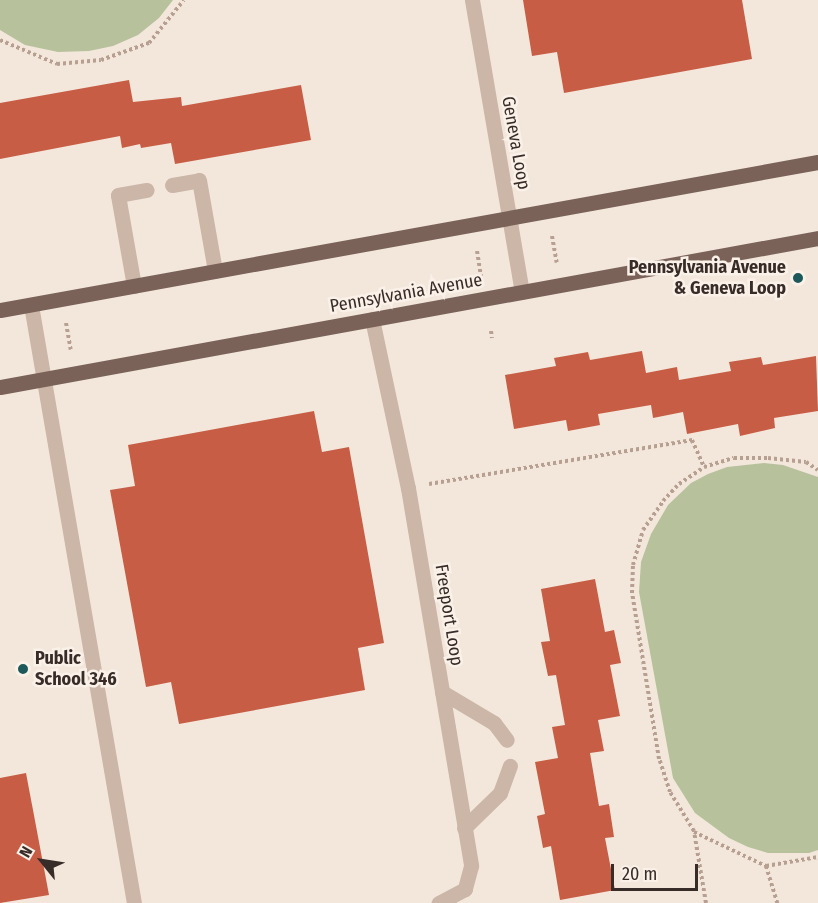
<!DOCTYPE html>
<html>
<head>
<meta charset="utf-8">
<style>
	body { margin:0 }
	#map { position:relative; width:818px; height:903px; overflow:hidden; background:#f3e7dc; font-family:"Fira Sans Condensed",sans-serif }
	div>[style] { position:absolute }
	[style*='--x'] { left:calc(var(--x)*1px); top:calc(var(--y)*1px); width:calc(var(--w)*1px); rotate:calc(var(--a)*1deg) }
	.green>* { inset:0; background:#b7c29c }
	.building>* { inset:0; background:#c85d45 }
	.path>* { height:4px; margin-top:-2px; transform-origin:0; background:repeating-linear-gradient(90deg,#b7a092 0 3px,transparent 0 6px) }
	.lane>* { height:15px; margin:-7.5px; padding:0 7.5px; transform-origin:7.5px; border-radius:7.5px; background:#cbb6a8 }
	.street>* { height:15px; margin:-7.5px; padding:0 7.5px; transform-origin:7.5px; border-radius:7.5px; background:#cbb6a8 }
	.primary>* { height:15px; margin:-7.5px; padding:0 7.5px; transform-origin:7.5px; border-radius:7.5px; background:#7a6259 }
	.dots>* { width:16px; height:16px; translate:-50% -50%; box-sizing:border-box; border:3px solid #faf1e9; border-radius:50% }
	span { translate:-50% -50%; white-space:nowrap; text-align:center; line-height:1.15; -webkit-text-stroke:5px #faf1e9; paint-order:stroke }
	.street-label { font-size:18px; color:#382c28 }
	.poi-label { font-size:18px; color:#382c28; font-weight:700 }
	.right { translate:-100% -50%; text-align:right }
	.left { translate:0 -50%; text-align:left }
	.north { position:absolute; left:12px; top:831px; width:60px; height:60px; -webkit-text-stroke:4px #faf1e9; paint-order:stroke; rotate:300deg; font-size:16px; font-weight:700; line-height:24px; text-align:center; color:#382c28 }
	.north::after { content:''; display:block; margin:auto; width:21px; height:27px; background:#382c28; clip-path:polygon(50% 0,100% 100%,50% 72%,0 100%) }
	.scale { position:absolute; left:611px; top:864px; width:87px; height:27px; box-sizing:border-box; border:3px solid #382c28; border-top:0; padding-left:8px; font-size:18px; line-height:21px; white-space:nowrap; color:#382c28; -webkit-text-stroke:4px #faf1e9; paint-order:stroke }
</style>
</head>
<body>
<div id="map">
	<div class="green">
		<div style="clip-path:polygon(0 0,173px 0,159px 18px,138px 35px,113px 46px,89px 51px,58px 52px,25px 45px,0 30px)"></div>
		<div style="clip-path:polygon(764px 463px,783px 465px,818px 477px,818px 850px,809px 853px,768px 853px,748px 847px,729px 838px,695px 813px,673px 778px,639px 592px,641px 562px,651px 534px,668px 505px,691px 483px,708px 474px,727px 467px)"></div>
	</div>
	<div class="building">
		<div style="clip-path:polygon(523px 0,742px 0,752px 59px,564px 93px,557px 52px,532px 56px)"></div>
		<div style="clip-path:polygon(129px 80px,133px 102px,181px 97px,182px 106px,301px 85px,311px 140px,175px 164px,171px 143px,141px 148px,140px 144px,122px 148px,120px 136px,0 159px,0 103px)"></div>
		<div style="clip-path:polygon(642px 351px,646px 373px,677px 367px,679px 380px,731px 371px,729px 362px,761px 357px,763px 365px,816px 356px,818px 411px,774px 418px,775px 428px,740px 436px,738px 424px,687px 434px,683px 412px,653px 418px,651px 405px,598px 414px,600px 425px,568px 431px,566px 420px,514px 429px,505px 375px,556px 366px,554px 358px,588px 352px,590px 360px)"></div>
		<div style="clip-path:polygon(314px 411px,322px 452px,349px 447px,384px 643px,358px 648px,365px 690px,179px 724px,171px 682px,146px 687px,110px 490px,135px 486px,128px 445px)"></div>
		<div style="clip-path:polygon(595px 579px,605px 632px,614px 630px,621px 663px,610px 665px,620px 716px,598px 720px,604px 751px,590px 753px,599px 806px,609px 804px,614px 837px,605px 838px,615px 890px,560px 900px,551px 846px,543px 848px,537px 816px,545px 814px,535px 762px,558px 758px,552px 727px,565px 725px,556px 675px,548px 676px,541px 642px,550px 641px,541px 589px)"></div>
		<div style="clip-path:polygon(26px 773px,49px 895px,0 903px,0 778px)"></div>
	</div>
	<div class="path">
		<div style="--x:0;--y:40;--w:62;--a:22.8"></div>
		<div style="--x:57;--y:64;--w:44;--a:-5.2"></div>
		<div style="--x:101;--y:60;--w:51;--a:-19.5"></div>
		<div style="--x:149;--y:43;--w:55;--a:-50.9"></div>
		<div style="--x:552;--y:236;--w:27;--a:80"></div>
		<div style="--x:477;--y:251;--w:25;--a:81"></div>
		<div style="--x:66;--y:323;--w:27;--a:80"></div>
		<div style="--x:491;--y:331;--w:7;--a:82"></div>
		<div style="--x:429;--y:484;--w:267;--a:-9.5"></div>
		<div style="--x:692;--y:440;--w:30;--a:66"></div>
		<div style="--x:694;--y:832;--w:80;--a:25.3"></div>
		<div style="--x:766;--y:866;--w:53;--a:-9.8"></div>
		<div style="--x:766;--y:866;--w:39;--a:73"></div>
		<div style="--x:706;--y:903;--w:73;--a:-99.5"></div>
		<div style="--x:694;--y:831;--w:46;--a:-121.6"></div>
		<div style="--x:670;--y:792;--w:35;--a:-108"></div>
		<div style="--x:659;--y:759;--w:168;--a:-99.2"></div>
		<div style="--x:632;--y:593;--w:28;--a:-88"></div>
		<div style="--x:633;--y:565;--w:36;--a:-74"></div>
		<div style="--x:643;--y:530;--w:35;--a:-55"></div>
		<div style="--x:663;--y:501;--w:23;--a:-47"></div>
		<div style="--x:679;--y:484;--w:30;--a:-34"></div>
		<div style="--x:704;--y:467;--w:31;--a:-17"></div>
		<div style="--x:734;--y:458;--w:34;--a:0"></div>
		<div style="--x:768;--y:458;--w:38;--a:6"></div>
		<div style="--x:806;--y:462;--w:14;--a:34"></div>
	</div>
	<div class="lane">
		<div style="--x:172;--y:185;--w:27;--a:-10"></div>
		<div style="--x:199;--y:180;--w:92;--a:80"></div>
		<div style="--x:134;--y:286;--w:92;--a:-100"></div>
		<div style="--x:118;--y:195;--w:29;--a:-10"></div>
		<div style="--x:442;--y:692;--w:61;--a:30.8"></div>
		<div style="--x:494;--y:723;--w:21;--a:53"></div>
		<div style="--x:464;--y:828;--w:50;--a:-44.2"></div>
		<div style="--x:500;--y:793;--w:29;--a:-70"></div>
	</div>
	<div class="street">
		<div style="--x:472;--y:0;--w:296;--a:80.3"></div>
		<div style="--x:31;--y:305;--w:607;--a:80.23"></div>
		<div style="--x:372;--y:319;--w:173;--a:78"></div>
		<div style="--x:408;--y:488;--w:383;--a:80.5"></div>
		<div style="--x:471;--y:866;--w:24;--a:105"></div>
		<div style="--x:465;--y:889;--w:30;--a:152"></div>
	</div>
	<div class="primary">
		<div style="--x:0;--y:310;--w:831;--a:-10.26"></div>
		<div style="--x:0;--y:387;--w:831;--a:-10.32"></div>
	</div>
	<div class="dots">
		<div style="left:798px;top:278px;background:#1d595a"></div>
		<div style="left:23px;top:669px;background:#1d595a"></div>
	</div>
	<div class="street-label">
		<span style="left:516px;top:143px;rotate:80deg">Geneva Loop</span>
		<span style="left:406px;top:293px;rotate:-10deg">Pennsylvania Avenue</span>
		<span style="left:449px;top:615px;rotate:81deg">Freeport Loop</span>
	</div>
	<div class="poi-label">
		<span class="right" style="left:786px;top:278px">Pennsylvania Avenue<br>&amp; Geneva Loop</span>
		<span class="left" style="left:35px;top:669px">Public<br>School 346</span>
	</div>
	<div class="north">N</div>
	<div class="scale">20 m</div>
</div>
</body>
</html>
